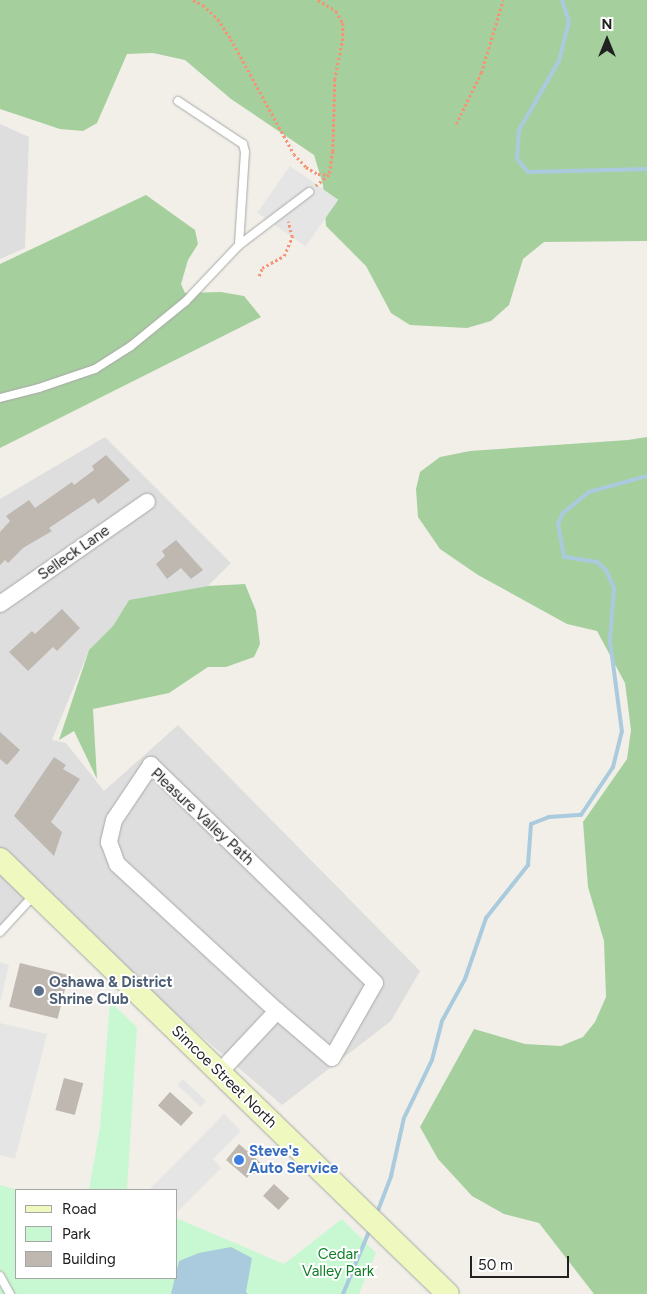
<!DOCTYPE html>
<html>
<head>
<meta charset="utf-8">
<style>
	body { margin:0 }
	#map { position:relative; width:647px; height:1294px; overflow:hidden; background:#f1efe8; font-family:Figtree,sans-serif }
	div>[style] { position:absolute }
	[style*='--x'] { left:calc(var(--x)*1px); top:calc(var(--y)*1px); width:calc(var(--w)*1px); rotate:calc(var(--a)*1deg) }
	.residential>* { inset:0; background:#dfdede }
	.forest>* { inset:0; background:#a6cf9e }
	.park>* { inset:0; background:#c8f8d2 }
	.parking>* { inset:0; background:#e5e5e5; transform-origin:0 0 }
	.water>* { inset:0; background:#aacbdd }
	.stream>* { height:4px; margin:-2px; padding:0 2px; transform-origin:2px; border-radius:2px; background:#aacbdd }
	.building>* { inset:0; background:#beb8b1; transform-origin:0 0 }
	.path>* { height:2.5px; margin-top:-1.25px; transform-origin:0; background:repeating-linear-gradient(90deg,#f69374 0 2.5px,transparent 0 5px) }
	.roads { filter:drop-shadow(0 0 1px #a8a8a8) drop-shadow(0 0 1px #a8a8a8) }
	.lane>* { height:8px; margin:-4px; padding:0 4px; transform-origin:4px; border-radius:4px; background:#fff }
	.street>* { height:16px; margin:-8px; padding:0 8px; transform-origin:8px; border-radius:8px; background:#fff }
	.secondary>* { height:22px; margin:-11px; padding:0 11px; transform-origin:11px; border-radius:11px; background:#eef8bf }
	.dots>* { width:14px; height:14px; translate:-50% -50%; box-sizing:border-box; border:2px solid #fff; border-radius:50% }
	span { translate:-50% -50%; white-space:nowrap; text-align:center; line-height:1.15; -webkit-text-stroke:4px #fff; paint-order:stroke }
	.street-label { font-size:15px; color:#212121 }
	.service-label { font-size:15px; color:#4e5e75; font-weight:700 }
	.left { translate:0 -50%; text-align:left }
	.shop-label { font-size:15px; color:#366cbe; font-weight:700 }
	.park-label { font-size:15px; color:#0f7f27 }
	.legend { position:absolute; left:15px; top:1189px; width:162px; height:90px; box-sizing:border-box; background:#fff; border:1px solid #a6a6a6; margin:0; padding:6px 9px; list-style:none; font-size:15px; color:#212121 }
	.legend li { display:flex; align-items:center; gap:10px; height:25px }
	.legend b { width:25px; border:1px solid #a6a6a6 }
	.north { position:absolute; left:582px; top:15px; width:50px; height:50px; -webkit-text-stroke:4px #fff; paint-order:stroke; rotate:0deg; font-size:14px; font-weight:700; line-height:20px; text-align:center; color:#212121 }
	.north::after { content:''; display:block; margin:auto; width:18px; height:22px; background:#212121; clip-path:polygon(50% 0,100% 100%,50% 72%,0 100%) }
	.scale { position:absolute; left:470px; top:1256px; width:99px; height:22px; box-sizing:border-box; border:2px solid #212121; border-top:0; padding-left:6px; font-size:15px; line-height:18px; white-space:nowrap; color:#212121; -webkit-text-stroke:4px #fff; paint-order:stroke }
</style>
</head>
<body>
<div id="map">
	<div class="residential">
		<div style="clip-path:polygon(0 124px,29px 137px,25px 248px,0 259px)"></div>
		<div style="clip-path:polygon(105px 437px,231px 563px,208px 586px,129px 600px,113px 626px,89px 650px,52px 740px,66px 743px,104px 791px,178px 725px,420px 971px,391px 1021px,282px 1105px,35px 894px,0 927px,0 499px)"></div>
	</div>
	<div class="forest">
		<div style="clip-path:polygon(0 0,647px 0,647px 241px,544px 242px,523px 259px,509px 305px,491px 321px,467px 328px,410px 325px,391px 313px,366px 266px,326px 226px,323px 185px,314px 155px,231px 99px,185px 60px,153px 53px,127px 54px,97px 123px,83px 131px,60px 129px,0 109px)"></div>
		<div style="clip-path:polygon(146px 195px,195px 230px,198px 244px,188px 260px,181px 284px,185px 293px,221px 292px,244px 296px,261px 317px,0 448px,0 264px)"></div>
		<div style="clip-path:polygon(647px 437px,647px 1294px,594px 1294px,539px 1223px,504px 1214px,472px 1196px,438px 1159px,420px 1127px,474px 1029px,525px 1044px,561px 1046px,583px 1037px,595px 1022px,606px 997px,604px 941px,588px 887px,583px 822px,627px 759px,631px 730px,625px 683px,597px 631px,567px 624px,478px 575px,440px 549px,418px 517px,416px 489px,420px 472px,440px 457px,470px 451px,628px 440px)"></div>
		<div style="clip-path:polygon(245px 584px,256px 611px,260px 644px,254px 657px,226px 667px,208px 667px,169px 693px,93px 709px,97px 779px,74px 731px,59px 740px,89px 650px,113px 626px,129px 600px,208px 586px)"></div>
	</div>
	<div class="park">
		<div style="clip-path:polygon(110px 1002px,137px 1027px,127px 1190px,89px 1190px,100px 1127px)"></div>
		<div style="clip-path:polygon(0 1185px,17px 1190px,16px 1278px,176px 1278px,176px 1218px,284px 1264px,342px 1219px,376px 1253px,359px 1294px,0 1294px)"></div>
	</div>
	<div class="parking">
		<div style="left:290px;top:166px;width:59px;height:57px;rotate:35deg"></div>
		<div style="clip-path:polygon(0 962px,9px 965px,0 1002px)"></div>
		<div style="clip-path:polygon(0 1023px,47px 1034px,15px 1159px,0 1155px)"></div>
		<div style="left:183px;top:1079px;width:32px;height:8px;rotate:44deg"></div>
		<div style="clip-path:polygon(224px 1114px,241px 1131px,213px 1159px,221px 1168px,176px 1213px,176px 1190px,149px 1190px)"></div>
	</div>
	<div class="water">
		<div style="clip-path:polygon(231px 1247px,252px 1258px,246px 1292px,248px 1294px,171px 1294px,179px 1261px,199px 1253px)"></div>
	</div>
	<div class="stream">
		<div style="--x:562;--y:0;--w:22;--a:72"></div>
		<div style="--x:569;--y:21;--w:41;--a:104"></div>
		<div style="--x:559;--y:61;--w:80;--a:120.1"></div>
		<div style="--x:519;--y:130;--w:29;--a:94"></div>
		<div style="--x:517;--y:159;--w:17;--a:50"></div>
		<div style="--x:528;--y:172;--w:119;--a:-1.4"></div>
		<div style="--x:377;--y:1213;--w:40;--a:-69"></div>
		<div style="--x:391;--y:1176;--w:59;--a:-77.4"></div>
		<div style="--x:404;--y:1118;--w:64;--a:-64.2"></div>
		<div style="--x:432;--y:1060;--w:40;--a:-75.6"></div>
		<div style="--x:442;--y:1021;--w:48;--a:-61.3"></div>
		<div style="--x:465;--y:979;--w:65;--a:-71"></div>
		<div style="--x:486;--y:918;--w:68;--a:-51.6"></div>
		<div style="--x:528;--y:865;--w:41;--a:-85.8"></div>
		<div style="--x:531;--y:824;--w:19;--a:-21"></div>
		<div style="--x:549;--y:817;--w:32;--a:-4"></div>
		<div style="--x:581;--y:815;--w:58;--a:-56.3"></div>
		<div style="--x:613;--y:767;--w:36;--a:-76"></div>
		<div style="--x:622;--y:732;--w:92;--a:-97.5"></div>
		<div style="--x:610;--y:641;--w:53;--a:-85.7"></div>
		<div style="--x:614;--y:588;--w:20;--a:-114"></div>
		<div style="--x:606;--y:570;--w:12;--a:-138"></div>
		<div style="--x:597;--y:562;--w:33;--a:-171"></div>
		<div style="--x:564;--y:557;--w:34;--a:-100"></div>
		<div style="--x:558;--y:524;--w:12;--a:-66"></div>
		<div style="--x:563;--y:513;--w:33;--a:-39"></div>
		<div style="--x:589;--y:492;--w:60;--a:-15.4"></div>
		<div style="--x:343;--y:1294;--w:70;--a:-67.4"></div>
	</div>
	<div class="building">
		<div style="clip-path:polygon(106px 455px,130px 480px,98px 504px,94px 498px,49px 528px,52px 531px,23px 548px,8px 563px,5px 560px,0 565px,0 532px,10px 521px,6px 516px,29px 500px,35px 508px,72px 482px,74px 485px,94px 470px,92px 466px)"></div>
		<div style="clip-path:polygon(176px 540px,203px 570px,191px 579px,181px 568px,167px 579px,156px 564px,165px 556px,162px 551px)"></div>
		<div style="clip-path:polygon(62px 609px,80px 628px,57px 651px,53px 647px,28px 671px,9px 652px,32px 631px,35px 634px)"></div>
		<div style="clip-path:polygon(0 732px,20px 750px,7px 765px,0 759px)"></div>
		<div style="clip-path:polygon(54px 757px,66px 765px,63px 769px,80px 779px,51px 822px,62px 832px,54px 856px,14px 816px)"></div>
		<div style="left:20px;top:963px;width:50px;height:45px;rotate:14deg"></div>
		<div style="left:64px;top:1078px;width:20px;height:33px;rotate:15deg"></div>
		<div style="left:170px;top:1092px;width:31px;height:18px;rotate:42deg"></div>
		<div style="clip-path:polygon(239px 1144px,262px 1164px,254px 1174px,251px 1172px,247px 1178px,226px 1160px)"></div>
		<div style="left:274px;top:1184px;width:21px;height:16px;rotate:43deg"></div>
	</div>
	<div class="path">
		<div style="--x:193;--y:0;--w:11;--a:27"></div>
		<div style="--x:203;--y:5;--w:21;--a:43"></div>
		<div style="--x:218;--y:19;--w:24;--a:57"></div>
		<div style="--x:231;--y:39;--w:131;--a:61.3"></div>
		<div style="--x:294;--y:154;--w:18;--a:47"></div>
		<div style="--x:306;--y:167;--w:14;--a:30"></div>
		<div style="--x:318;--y:174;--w:11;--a:5"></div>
		<div style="--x:329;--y:175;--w:17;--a:140"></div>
		<div style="--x:318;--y:0;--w:21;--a:31"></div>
		<div style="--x:336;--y:11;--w:14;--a:60"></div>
		<div style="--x:343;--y:23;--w:15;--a:90"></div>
		<div style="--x:343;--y:38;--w:42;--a:101"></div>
		<div style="--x:335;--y:79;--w:72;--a:91.6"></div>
		<div style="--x:333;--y:151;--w:24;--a:99"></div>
		<div style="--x:456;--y:124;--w:57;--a:-63.9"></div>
		<div style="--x:481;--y:73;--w:76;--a:-73.2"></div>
		<div style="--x:259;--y:276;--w:9;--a:-69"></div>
		<div style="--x:262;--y:268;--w:25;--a:-29"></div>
		<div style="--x:284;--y:256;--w:21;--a:-67"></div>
		<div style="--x:292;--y:237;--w:16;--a:-104"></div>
	</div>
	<div class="roads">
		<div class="lane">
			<div style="--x:178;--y:101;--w:78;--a:33.5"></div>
			<div style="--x:243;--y:144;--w:8;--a:76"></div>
			<div style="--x:245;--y:152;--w:93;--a:93.7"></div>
			<div style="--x:239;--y:245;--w:88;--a:-37.1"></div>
			<div style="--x:0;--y:398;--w:40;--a:-14.4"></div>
			<div style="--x:39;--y:388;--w:59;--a:-18.7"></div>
			<div style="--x:95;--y:369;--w:43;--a:-32.6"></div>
			<div style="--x:131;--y:346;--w:71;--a:-39.3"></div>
			<div style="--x:186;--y:301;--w:77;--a:-46.6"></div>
			<div style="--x:0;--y:932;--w:50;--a:-47.4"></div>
			<div style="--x:0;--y:1276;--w:21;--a:61"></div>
		</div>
		<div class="street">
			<div style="--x:0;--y:604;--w:179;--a:-34.8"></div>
			<div style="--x:219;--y:1073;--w:85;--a:-46.9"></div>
			<div style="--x:277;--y:1011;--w:72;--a:40.5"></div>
			<div style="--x:332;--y:1058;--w:86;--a:-60.2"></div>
			<div style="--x:375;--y:983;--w:313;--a:-135.8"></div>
			<div style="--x:151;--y:765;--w:66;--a:123.9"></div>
			<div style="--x:114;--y:820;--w:23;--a:103"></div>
			<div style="--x:109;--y:842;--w:23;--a:70"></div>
			<div style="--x:117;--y:864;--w:217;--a:42.6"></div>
		</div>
		<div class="secondary">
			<div style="--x:0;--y:859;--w:624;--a:44.16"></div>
		</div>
	</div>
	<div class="dots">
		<div style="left:39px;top:991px;background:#5c6f8a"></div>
		<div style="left:239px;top:1160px;background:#3f7fe0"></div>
	</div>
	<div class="street-label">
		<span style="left:74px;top:553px;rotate:-35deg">Selleck Lane</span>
		<span style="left:202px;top:817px;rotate:43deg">Pleasure Valley Path</span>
		<span style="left:224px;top:1077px;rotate:44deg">Simcoe Street North</span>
	</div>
	<div class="service-label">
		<span class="left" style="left:49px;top:991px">Oshawa &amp; District<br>Shrine Club</span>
	</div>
	<div class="shop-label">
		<span class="left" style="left:249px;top:1160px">Steve's<br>Auto Service</span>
	</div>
	<div class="park-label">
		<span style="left:338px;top:1263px">Cedar<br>Valley Park</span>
	</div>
	<ul class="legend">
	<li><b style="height:6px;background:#eef8bf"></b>Road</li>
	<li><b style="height:14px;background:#c8f8d2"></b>Park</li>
	<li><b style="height:14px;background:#beb8b1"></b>Building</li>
	</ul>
	<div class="north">N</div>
	<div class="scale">50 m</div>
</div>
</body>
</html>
